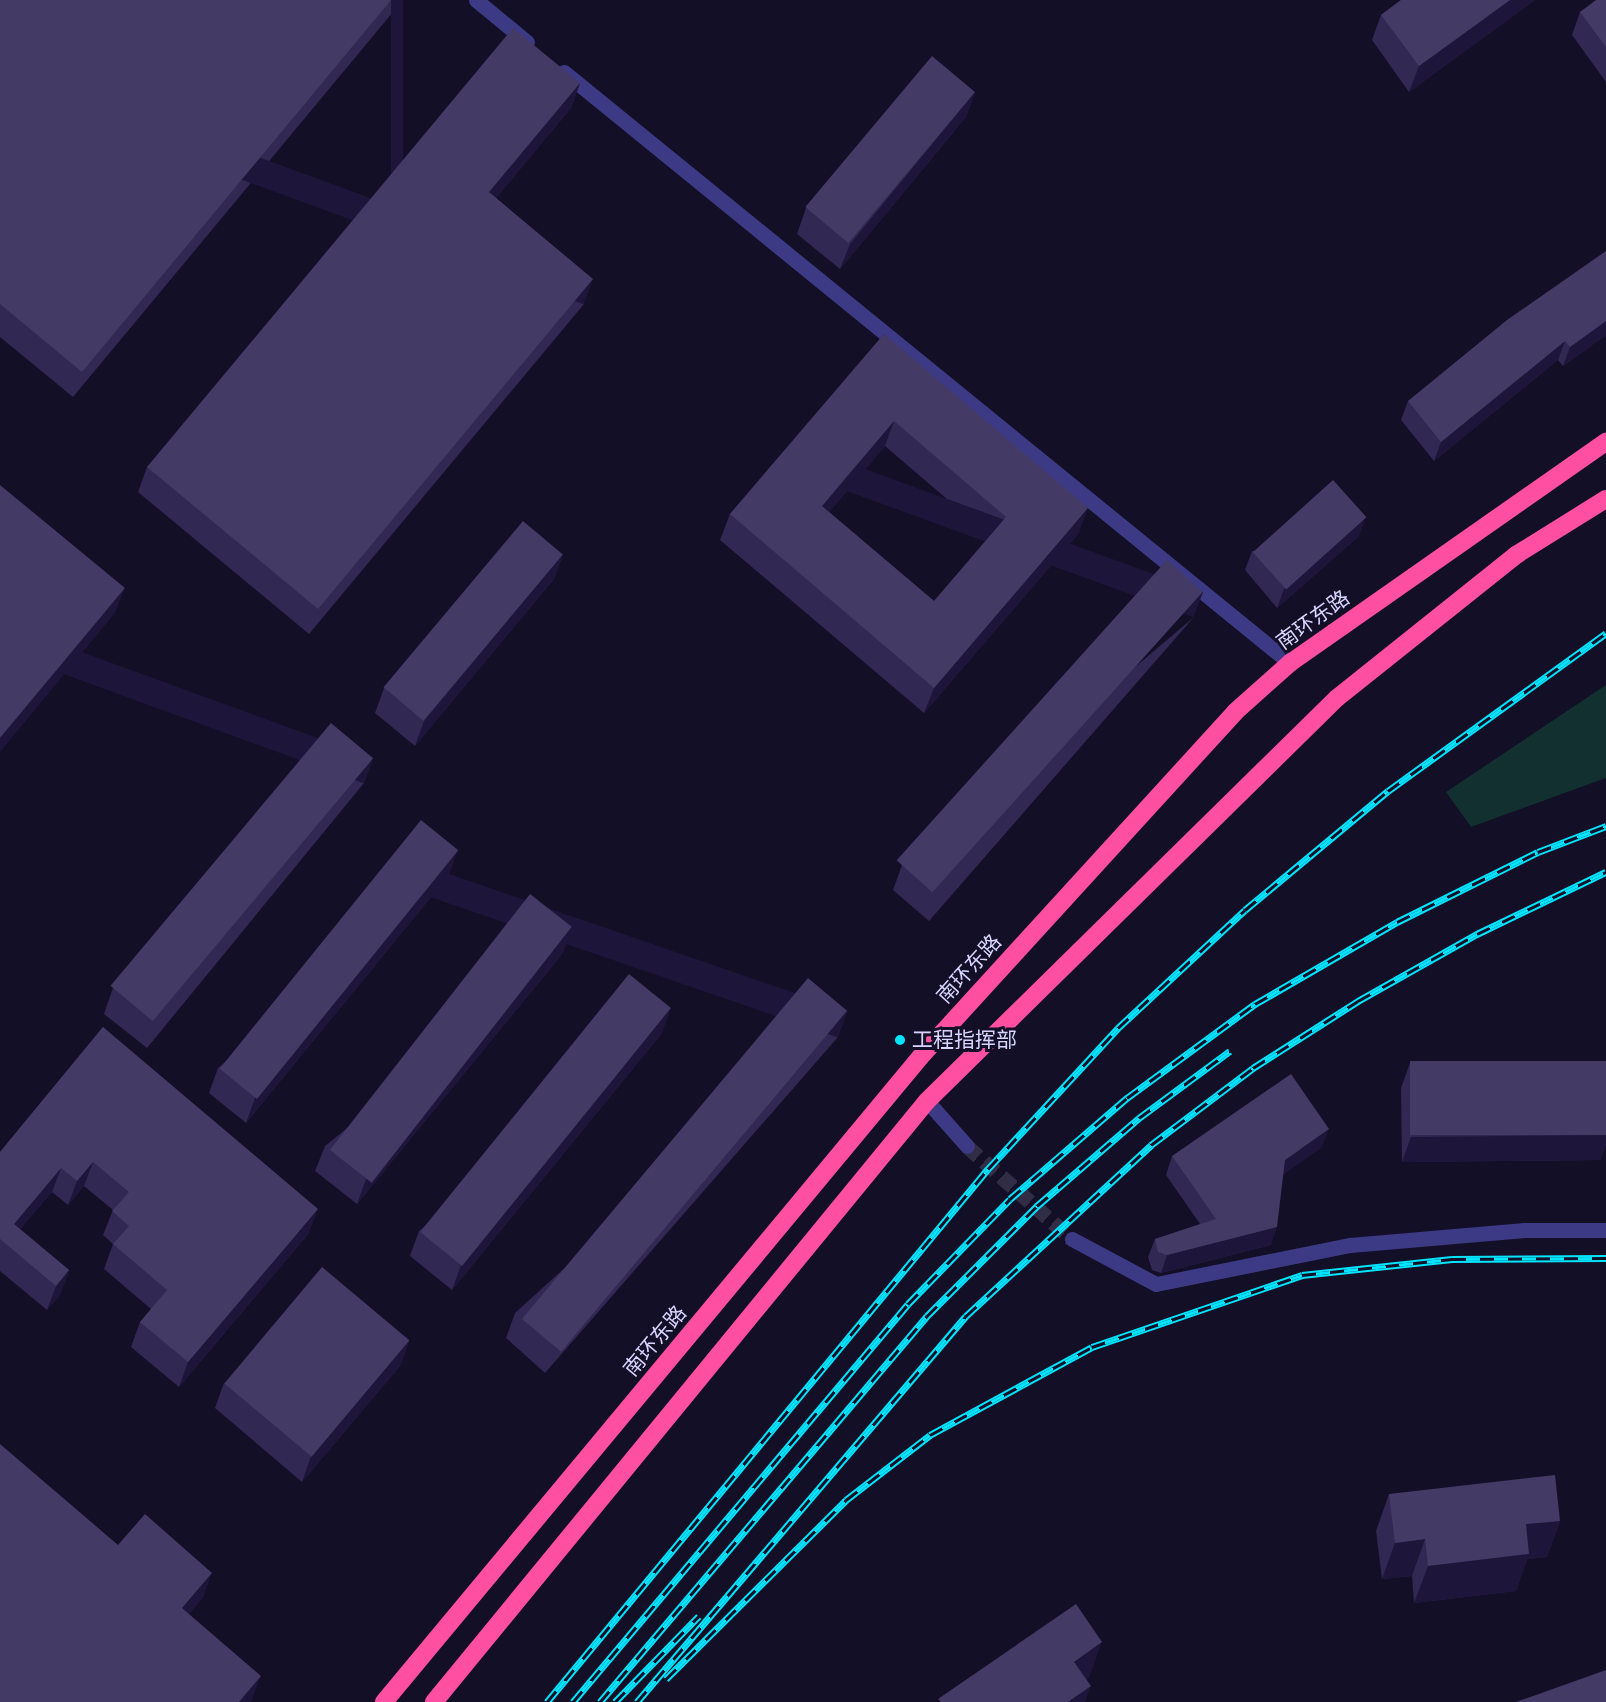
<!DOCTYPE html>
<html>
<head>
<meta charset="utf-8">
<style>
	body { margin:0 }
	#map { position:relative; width:1606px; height:1702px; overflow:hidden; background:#130f26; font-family:Signika,"Noto Sans SC",sans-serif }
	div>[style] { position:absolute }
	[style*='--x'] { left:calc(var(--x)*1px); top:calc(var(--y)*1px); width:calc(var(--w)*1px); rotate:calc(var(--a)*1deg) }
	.green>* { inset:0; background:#12302f }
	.minor-tunnel>* { height:15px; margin-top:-7.5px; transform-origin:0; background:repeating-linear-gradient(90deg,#312d47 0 15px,transparent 0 23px) }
	.minor>* { height:15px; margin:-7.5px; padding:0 7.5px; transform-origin:7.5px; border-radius:7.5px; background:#3d3a85 }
	.highway>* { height:18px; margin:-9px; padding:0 9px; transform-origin:9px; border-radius:9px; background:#ff4fa3 }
	.rail>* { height:7px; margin-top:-3.5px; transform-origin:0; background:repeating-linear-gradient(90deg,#130f26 0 14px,#00e5ff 0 28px); box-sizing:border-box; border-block:2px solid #00e5ff }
	.wall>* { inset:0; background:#312854 }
	.shaded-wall>* { inset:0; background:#1d163a; transform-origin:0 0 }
	.building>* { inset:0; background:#433a66; transform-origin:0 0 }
	.dots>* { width:16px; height:16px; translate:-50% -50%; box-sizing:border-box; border:3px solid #130f26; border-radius:50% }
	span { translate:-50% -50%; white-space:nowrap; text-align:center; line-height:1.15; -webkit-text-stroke:6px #130f26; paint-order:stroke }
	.street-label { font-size:21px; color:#d9d4ff }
	.poi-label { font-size:21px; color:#d9d4ff }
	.left { translate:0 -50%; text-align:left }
</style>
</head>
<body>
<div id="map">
	<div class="green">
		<div style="clip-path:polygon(1606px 685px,1606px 778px,1471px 827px,1446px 792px)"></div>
	</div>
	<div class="minor-tunnel">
		<div style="--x:967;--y:1146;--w:140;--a:41.5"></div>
	</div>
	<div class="minor">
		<div style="--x:476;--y:0;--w:66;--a:39.5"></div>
		<div style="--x:564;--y:72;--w:936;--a:39.15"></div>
		<div style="--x:927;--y:1101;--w:60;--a:48.4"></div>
		<div style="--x:1072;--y:1239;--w:95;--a:28.2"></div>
		<div style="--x:1156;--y:1284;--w:198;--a:-11.4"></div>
		<div style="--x:1350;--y:1245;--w:175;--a:-4.9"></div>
		<div style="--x:1524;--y:1230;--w:82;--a:0"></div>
	</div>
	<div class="highway">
		<div style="--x:384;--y:1702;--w:843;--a:-50.25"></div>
		<div style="--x:923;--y:1054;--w:463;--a:-47.6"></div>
		<div style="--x:1235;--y:712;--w:74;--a:-41.7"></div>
		<div style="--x:1290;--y:663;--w:386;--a:-35"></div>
		<div style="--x:434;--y:1702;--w:777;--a:-50.64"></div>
		<div style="--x:927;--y:1101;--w:575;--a:-44.51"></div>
		<div style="--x:1337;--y:698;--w:229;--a:-38.6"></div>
		<div style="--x:1516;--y:555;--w:106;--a:-31.9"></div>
	</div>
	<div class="rail">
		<div style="--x:666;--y:1679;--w:254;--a:-44.8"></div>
		<div style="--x:846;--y:1500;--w:106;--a:-37.7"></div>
		<div style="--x:930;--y:1435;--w:184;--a:-28.5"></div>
		<div style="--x:1092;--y:1347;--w:222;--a:-18.9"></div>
		<div style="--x:1302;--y:1275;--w:151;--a:-6.1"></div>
		<div style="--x:1452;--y:1259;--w:154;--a:-0.4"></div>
		<div style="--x:547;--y:1702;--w:692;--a:-50.4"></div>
		<div style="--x:988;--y:1169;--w:192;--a:-47.3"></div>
		<div style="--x:1118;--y:1028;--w:173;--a:-42.9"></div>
		<div style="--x:1245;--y:910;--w:186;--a:-39.8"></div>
		<div style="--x:1388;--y:791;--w:269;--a:-35.9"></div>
		<div style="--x:573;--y:1702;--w:520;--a:-49.91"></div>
		<div style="--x:908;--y:1304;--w:146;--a:-45.8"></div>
		<div style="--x:1010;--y:1199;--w:155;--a:-40.8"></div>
		<div style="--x:1127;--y:1098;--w:159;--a:-36.3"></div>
		<div style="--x:1255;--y:1004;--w:164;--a:-30"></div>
		<div style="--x:1397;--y:922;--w:157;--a:-26.4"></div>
		<div style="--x:1538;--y:852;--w:73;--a:-20.9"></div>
		<div style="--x:600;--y:1702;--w:506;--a:-49.73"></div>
		<div style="--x:927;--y:1316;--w:156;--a:-45"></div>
		<div style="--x:1037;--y:1206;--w:135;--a:-40.8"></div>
		<div style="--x:1139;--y:1118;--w:113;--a:-36.4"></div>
		<div style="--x:615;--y:1702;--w:120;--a:-45.7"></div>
		<div style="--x:637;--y:1702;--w:507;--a:-49.56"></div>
		<div style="--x:966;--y:1316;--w:252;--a:-42.7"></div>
		<div style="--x:1151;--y:1145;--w:128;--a:-37"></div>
		<div style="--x:1253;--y:1068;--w:125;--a:-32.5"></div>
		<div style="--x:1358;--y:1001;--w:137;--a:-29.4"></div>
		<div style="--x:1477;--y:934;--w:143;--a:-25.7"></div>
	</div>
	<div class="wall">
		<div style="clip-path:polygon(0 0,403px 0,73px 397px,0 337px)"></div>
		<div style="clip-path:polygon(1401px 0,1535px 0,1409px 92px,1372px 40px,1381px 15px)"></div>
		<div style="clip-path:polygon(1606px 0,1606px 82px,1572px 35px,1580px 12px)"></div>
		<div style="clip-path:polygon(580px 83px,571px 108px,496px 198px,584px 304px,309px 634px,138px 492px,147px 467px)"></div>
		<div style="clip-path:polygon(975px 92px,966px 117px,840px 269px,797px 234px,806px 208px)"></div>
		<div style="clip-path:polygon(1606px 251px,1606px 335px,1563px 366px,1558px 360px,1434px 461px,1401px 420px,1408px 401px)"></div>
		<div style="clip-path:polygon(evenodd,884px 334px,1079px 533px,924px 713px,720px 540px,730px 514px,884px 334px,885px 446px,990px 536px,934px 601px,829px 512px,885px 446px)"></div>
		<div style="clip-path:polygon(1359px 536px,1277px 608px,1245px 570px,1252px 551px)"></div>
		<div style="clip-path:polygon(563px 554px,554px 579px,415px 746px,375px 713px,384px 688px)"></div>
		<div style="clip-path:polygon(1194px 617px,929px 921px,893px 890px,902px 865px)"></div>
		<div style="clip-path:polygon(373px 758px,364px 783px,147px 1048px,104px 1014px,113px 988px)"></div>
		<div style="clip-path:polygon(449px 875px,246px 1123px,209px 1093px,218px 1068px)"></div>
		<div style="clip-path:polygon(563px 953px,357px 1204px,315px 1171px,325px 1146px)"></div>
		<div style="clip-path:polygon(847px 1011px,838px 1037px,545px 1373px,506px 1338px,515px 1313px)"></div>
		<div style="clip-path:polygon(103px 1027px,309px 1233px,179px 1387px,131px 1347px,140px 1322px,151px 1309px,104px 1269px,113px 1244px,103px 1235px,113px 1210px,84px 1186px,68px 1205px,52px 1192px,20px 1229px,69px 1270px,60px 1295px,47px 1310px,0 1271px,0 1152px)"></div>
		<div style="clip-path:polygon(662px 1033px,452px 1290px,410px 1256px,419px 1231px)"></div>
		<div style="clip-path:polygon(1606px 1061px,1606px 1144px,1600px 1160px,1402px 1162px,1401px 1088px,1410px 1063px)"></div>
		<div style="clip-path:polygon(1322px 1147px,1283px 1174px,1271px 1245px,1161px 1273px,1152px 1270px,1148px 1257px,1155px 1239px,1200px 1224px,1166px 1175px,1172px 1156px)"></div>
		<div style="clip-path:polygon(409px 1341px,400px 1366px,302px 1482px,215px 1408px,224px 1383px)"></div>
		<div style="clip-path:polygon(1389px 1494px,1560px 1521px,1547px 1557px,1527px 1559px,1516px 1591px,1414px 1603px,1412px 1576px,1382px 1579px,1376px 1531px)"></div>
	</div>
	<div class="shaded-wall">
		<div style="left:391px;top:0;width:12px;height:484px"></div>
		<div style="clip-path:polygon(1510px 0,1535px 0,1409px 92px,1419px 66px)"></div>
		<div style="clip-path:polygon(580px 83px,571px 108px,480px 218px,489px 192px)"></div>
		<div style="clip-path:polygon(975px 92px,966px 117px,840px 269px,850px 244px)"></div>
		<div style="left:593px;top:279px;width:27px;height:430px;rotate:110deg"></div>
		<div style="clip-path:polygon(1606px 321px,1606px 335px,1563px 366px,1570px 347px)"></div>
		<div style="clip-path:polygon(1565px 341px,1558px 360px,1434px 461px,1441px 442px)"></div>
		<div style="clip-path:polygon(894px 421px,885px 446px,813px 531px,822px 506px)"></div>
		<div style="clip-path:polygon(1088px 508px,1079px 533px,924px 713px,934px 688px)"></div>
		<div style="clip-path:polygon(1366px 517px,1359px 536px,1277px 608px,1284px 589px)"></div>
		<div style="clip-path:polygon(563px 554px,554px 579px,415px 746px,424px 721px)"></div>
		<div style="clip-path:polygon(125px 588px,115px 613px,0 752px,0 738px)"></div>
		<div style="left:1203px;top:592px;width:27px;height:403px;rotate:110deg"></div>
		<div style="left:373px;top:758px;width:27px;height:343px;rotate:110deg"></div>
		<div style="clip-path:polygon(458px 850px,449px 875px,246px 1123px,255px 1098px)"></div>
		<div style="clip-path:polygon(572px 927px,563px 953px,357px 1204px,366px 1179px)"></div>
		<div style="clip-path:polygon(671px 1008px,662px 1033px,452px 1290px,461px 1265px)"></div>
		<div style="left:847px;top:1011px;width:28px;height:446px;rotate:109deg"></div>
		<div style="clip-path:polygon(1329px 1129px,1322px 1147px,1279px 1178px,1285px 1160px)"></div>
		<div style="clip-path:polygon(1606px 1135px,1606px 1144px,1600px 1160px,1402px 1162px,1411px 1137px)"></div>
		<div style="clip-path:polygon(93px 1162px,84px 1186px,68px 1205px,77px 1181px)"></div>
		<div style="clip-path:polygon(61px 1168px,52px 1192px,7px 1245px,14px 1224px)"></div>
		<div style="clip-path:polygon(318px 1209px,309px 1233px,179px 1387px,188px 1362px)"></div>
		<div style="clip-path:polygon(1277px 1227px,1271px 1245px,1161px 1273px,1167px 1255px)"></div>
		<div style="clip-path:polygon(69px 1270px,60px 1295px,47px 1310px,56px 1286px)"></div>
		<div style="clip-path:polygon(409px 1341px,400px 1366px,302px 1482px,311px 1456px)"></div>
		<div style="clip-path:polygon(1560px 1521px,1547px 1557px,1527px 1559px,1516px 1591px,1414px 1603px,1428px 1566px,1526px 1524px)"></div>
		<div style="clip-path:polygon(1425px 1539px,1412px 1576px,1382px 1579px,1395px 1543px)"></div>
		<div style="clip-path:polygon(212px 1573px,203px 1598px,173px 1634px,182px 1608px)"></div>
		<div style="clip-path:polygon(1102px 1642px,1089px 1678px,1061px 1698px,1074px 1662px)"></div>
		<div style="clip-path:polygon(261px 1676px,251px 1702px,239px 1702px)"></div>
		<div style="clip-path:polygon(1091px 1686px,1085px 1702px,1068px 1702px)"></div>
	</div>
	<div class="building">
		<div style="clip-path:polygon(0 0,391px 0,82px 372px,0 304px)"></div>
		<div style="clip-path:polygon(1401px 0,1510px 0,1419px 66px,1381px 15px)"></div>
		<div style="clip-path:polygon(1596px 0,1606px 0,1606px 47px,1580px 12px)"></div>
		<div style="clip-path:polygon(513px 28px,580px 83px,489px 192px,593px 279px,318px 609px,147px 467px)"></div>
		<div style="left:932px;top:56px;width:56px;height:197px;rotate:40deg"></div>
		<div style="clip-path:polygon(1606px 251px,1606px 321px,1570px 347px,1565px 341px,1441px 442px,1408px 401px,1507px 320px)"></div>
		<div style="clip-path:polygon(evenodd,884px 334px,1088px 508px,934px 688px,730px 514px,884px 334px,894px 421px,1006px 517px,934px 601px,822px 506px,894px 421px)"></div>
		<div style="left:1333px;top:480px;width:50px;height:108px;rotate:48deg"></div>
		<div style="clip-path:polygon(0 485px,125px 588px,0 738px)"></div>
		<div style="left:523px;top:521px;width:52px;height:217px;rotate:40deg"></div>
		<div style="left:1167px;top:560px;width:48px;height:404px;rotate:42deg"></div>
		<div style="left:331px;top:723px;width:55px;height:343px;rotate:40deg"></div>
		<div style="left:421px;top:820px;width:48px;height:320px;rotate:39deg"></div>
		<div style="left:530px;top:894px;width:53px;height:325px;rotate:38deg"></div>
		<div style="left:629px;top:974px;width:54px;height:332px;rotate:39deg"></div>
		<div style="left:808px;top:978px;width:51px;height:445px;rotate:40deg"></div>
		<div style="clip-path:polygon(103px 1027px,318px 1209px,188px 1362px,140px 1322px,167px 1290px,113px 1244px,129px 1226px,112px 1211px,129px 1192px,93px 1162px,77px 1181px,61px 1168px,14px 1224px,69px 1270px,56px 1286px,0 1239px,0 1152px)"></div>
		<div style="left:1606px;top:1061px;width:74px;height:196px;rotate:90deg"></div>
		<div style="clip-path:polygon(1291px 1074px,1329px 1129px,1285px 1160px,1277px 1227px,1167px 1255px,1158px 1252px,1155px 1239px,1216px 1219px,1172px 1156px)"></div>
		<div style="left:322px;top:1267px;width:114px;height:152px;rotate:40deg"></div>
		<div style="clip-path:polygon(0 1444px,118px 1545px,145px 1514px,212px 1573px,182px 1608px,261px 1676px,239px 1702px,0 1702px)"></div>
		<div style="clip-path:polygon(1555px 1475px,1560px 1521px,1526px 1524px,1529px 1554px,1428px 1566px,1425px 1539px,1395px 1543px,1389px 1494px)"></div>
		<div style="clip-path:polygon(1076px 1604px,1102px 1642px,1074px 1662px,1091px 1686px,1068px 1702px,941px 1702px,938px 1699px)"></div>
		<div style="clip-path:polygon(1606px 1670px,1606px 1702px,1516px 1702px)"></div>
	</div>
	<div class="dots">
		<div style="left:900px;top:1040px;background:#00e5ff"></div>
	</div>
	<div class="street-label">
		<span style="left:1313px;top:620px;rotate:-36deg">南环东路</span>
		<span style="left:969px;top:969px;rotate:-48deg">南环东路</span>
		<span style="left:655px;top:1341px;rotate:-50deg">南环东路</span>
	</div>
	<div class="poi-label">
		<span class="left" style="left:912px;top:1040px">工程指挥部</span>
	</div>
</div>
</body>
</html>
